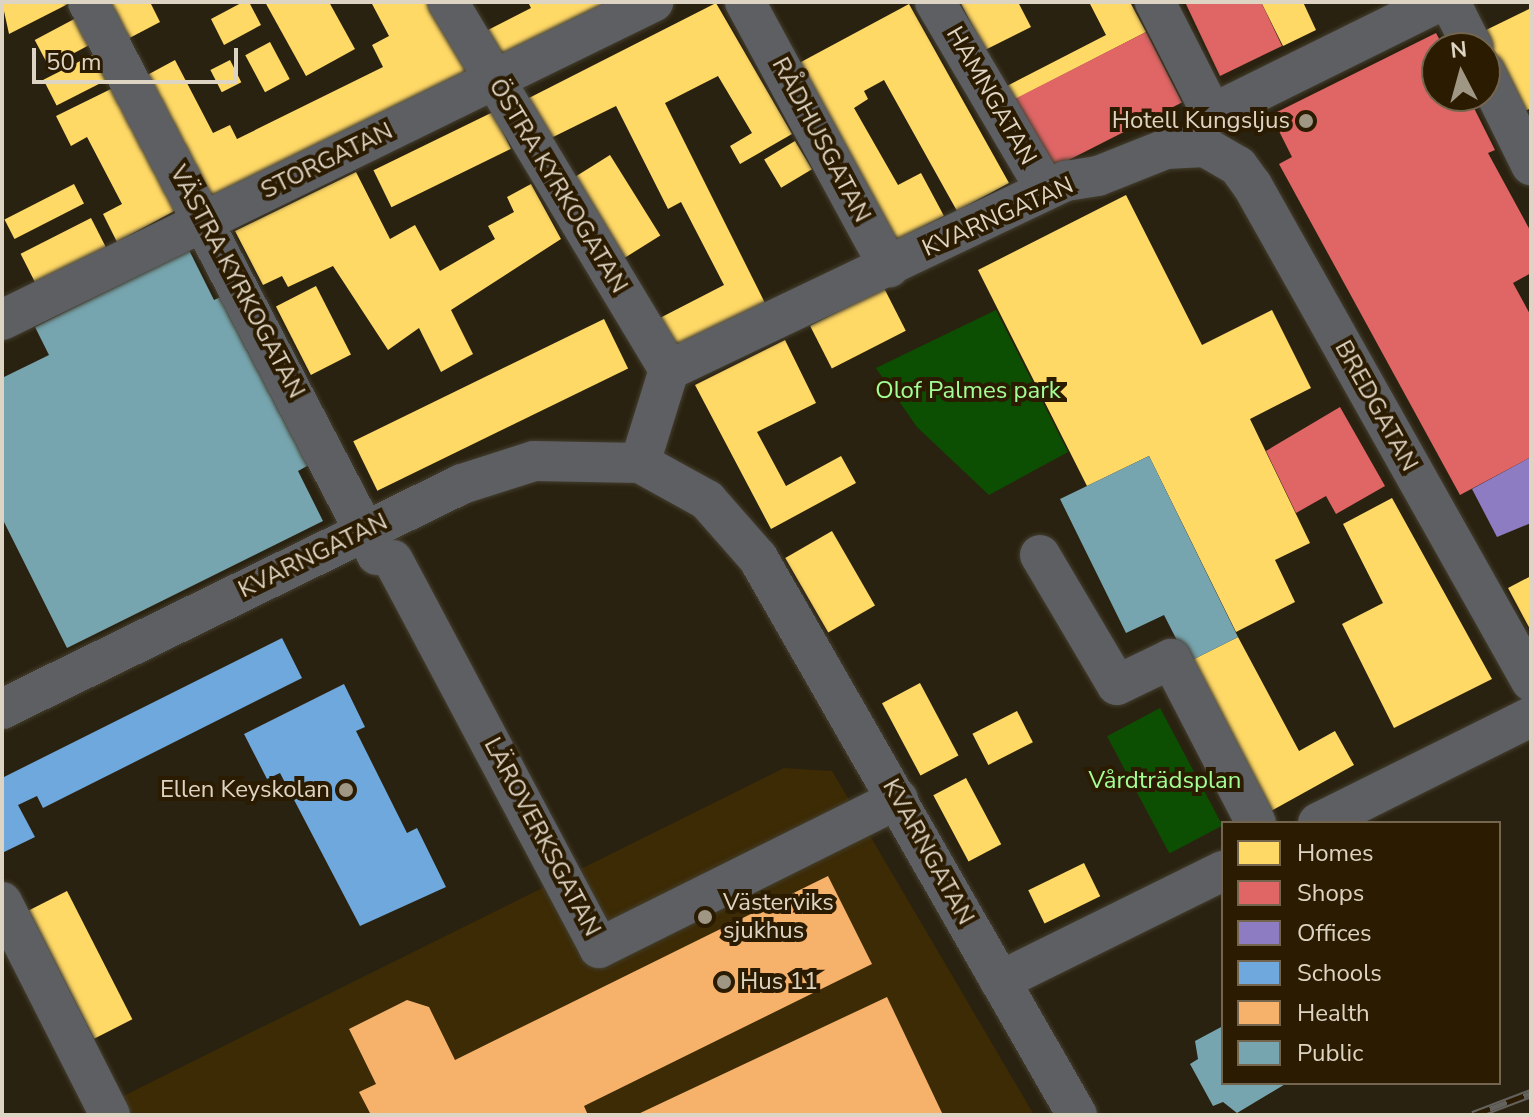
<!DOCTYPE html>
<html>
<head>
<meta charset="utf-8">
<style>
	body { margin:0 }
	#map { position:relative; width:1533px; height:1117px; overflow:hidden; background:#2a2210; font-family:"Nunito Sans",sans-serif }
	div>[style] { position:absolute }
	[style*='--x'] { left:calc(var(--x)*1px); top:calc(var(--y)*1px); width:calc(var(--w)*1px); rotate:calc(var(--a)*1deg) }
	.built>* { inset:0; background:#3c2b05 }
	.green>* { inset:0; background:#0d4f02; transform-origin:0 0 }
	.homes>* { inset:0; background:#ffd966; transform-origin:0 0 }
	.shops>* { inset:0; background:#e06666; transform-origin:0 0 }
	.offices>* { inset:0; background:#8e7cc3 }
	.schools>* { inset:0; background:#6fa8dc }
	.health>* { inset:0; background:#f6b26b }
	.public>* { inset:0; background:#76a5af }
	.roads { filter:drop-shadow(0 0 2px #443e2f) drop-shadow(0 0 2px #443e2f) }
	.minor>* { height:40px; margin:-20px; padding:0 20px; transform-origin:20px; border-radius:20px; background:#5d5f63 }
	.rail>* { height:9px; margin-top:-4.5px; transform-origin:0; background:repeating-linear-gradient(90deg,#2b1b00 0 18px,#64625d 0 36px); box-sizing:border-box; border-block:2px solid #64625d }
	.dots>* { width:22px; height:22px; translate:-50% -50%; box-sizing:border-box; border:4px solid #2b1b00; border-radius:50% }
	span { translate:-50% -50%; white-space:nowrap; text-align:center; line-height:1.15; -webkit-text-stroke:8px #2b1b00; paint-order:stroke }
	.street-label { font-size:24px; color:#ded4c3 }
	.poi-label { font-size:24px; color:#ded4c3 }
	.right { translate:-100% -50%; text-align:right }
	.left { translate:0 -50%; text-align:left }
	.park-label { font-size:24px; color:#a3fe96 }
	.frame { position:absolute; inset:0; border:4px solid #ded4c3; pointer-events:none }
	.legend { position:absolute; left:1221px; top:821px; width:280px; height:264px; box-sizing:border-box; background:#2b1b00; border:2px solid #73654e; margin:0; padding:10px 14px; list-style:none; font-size:24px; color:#ded4c3 }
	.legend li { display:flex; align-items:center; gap:16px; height:40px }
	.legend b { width:40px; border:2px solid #73654e }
	.north { position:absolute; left:1421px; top:32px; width:80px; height:80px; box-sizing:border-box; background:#2b1b00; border:2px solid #73654e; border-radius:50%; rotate:354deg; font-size:22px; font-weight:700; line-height:32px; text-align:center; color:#ded4c3 }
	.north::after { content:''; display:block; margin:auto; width:28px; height:36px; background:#9f9684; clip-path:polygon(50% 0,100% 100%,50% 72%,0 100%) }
	.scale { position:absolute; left:32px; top:48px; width:206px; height:36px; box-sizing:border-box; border:4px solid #ded4c3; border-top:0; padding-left:10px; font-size:24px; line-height:28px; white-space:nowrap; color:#ded4c3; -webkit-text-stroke:6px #2b1b00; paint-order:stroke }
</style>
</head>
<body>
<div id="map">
	<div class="built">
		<div style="clip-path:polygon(784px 768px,832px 771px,1034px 1115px,85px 1115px)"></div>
	</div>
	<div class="green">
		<div style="clip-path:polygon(996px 310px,1068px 452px,989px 495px,917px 427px,876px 368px)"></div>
		<div style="left:1160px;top:708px;width:133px;height:60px;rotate:62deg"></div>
	</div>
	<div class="homes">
		<div style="clip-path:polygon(2px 2px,67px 2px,68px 4px,9px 34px)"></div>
		<div style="clip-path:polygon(98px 2px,150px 2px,160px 22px,120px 43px)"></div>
		<div style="clip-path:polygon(243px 2px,249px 2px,261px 25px,224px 45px,211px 19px)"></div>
		<div style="clip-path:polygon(265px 2px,329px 2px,355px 49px,306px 76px)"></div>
		<div style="clip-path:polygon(371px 2px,433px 2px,471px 75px,203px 209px,138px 80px,175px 60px,213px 133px,230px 125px,237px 139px,383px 67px,372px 45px,389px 36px)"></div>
		<div style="clip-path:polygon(528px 2px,620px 2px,501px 62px,486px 31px,531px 8px)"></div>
		<div style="clip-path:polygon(960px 2px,1018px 2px,1031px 27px,985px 50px)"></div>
		<div style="clip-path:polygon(1089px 2px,1130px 2px,1146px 32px,1014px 100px,1007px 86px,1106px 35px)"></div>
		<div style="clip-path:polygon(1261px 2px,1303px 2px,1316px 30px,1283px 46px)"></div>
		<div style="clip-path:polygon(716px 3px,792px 134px,740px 164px,730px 146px,752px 133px,718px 76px,665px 103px,768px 309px,674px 357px,656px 320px,724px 285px,681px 202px,668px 209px,616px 106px,545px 141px,525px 100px)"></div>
		<div style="clip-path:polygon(909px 4px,1009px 183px,957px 211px,884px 80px,864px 91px,868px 99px,854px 108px,898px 185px,921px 173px,944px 216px,885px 246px,788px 69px)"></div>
		<div style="clip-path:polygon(1531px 8px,1531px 108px,1523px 112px,1484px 31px)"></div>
		<div style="left:78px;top:17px;width:30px;height:49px;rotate:62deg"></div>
		<div style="left:270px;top:42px;width:42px;height:28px;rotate:62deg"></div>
		<div style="left:96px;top:53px;width:29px;height:59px;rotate:63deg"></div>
		<div style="left:230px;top:60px;width:25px;height:22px;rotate:63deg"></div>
		<div style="clip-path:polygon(115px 87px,178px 209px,117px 242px,103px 214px,122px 204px,87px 137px,71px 146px,56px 116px)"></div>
		<div style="left:493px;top:112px;width:41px;height:133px;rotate:64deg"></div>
		<div style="left:795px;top:141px;width:33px;height:36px;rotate:59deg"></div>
		<div style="left:610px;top:155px;width:95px;height:49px;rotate:58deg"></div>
		<div style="clip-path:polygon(356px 172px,390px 239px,415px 225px,440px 271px,495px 239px,488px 226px,514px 212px,507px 197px,531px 184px,561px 239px,451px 310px,473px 354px,441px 372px,419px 328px,388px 350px,333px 266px,288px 287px,282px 276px,263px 285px,235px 231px)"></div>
		<div style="left:74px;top:184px;width:22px;height:78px;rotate:63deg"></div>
		<div style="clip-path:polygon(1126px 195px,1202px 345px,1272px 310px,1311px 388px,1250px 419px,1310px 543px,1275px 560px,1295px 602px,1236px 632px,1149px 456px,1087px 486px,978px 270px)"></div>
		<div style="left:91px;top:218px;width:34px;height:79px;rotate:63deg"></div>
		<div style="left:316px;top:286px;width:77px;height:45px;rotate:63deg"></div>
		<div style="left:884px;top:288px;width:48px;height:83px;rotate:63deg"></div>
		<div style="left:604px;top:319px;width:55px;height:279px;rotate:64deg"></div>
		<div style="clip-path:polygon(785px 340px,816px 403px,757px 432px,786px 486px,841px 456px,856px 483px,771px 529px,695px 385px)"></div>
		<div style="clip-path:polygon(1392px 498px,1492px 679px,1394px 728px,1342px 624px,1383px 603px,1343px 524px)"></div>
		<div style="left:832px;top:531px;width:86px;height:54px;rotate:60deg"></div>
		<div style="clip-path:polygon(1531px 576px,1531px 631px,1508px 588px)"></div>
		<div style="clip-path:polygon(1238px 637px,1299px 751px,1335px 731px,1354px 765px,1271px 811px,1188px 662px)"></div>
		<div style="left:920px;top:683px;width:82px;height:43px;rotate:62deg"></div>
		<div style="left:1017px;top:711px;width:35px;height:50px;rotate:63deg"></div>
		<div style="left:966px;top:778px;width:75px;height:37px;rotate:62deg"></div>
		<div style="left:1084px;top:863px;width:37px;height:62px;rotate:64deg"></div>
		<div style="left:67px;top:891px;width:144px;height:43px;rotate:63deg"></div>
	</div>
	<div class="shops">
		<div style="clip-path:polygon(1185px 2px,1261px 2px,1282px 46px,1220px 76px)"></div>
		<div style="left:1146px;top:32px;width:79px;height:148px;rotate:63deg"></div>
		<div style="clip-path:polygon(1436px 33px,1444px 48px,1437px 48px,1437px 96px,1468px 96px,1495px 150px,1488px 153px,1531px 232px,1531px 273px,1513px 283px,1531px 316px,1531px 457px,1460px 495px,1279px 164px,1292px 157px,1271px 115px)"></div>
		<div style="clip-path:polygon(1340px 407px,1385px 486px,1336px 514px,1326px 496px,1296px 513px,1266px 451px)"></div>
	</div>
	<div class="offices">
		<div style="clip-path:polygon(1531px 457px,1531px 523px,1497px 537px,1472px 489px)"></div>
	</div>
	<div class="schools">
		<div style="clip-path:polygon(282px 638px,302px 678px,43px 808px,37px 796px,18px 805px,35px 837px,2px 853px,2px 778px)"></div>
		<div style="clip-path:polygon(344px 684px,365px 727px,356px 731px,407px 833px,417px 828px,446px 887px,360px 926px,280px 773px,267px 779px,244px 734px)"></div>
	</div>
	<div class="health">
		<div style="clip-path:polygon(828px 876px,872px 964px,584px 1106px,588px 1115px,371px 1115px,359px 1092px,376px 1084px,349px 1029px,407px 1000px,429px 1007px,455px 1060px)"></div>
		<div style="clip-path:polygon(887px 997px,943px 1115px,636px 1115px)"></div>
	</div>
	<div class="public">
		<div style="clip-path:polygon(189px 250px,214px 300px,225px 295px,309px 465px,298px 471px,323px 521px,67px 648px,2px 518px,2px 378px,49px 355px,35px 327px)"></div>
		<div style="clip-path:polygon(1149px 456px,1238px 637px,1188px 662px,1164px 615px,1126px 633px,1060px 499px)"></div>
		<div style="clip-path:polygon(1223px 1026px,1223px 1083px,1287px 1083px,1237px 1113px,1223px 1102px,1213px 1106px,1190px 1064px,1198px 1059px,1195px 1041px)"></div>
	</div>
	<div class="roads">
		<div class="minor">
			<div style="--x:88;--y:2;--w:624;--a:62.41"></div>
			<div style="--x:448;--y:2;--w:429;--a:59"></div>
			<div style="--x:745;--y:2;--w:302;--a:61.5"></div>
			<div style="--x:935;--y:2;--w:218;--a:59.4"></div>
			<div style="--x:1155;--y:2;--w:126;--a:63"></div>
			<div style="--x:1450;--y:2;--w:51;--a:63.4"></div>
			<div style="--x:1485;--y:72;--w:104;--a:63.7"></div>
			<div style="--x:1212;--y:114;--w:253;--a:-26.3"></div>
			<div style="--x:2;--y:320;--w:725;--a:-26.03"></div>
			<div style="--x:640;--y:463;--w:97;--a:-72.7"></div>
			<div style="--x:669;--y:370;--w:440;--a:-25.5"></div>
			<div style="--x:1066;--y:181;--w:32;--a:-9"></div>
			<div style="--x:1098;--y:176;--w:73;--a:-21.7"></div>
			<div style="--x:1166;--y:149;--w:39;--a:-3"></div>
			<div style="--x:1205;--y:147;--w:38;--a:30"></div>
			<div style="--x:1238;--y:166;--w:24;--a:54"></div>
			<div style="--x:1252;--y:185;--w:569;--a:60.64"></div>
			<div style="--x:1040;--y:555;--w:151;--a:59.4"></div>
			<div style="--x:1117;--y:685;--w:60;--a:-25.7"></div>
			<div style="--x:1171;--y:659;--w:185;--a:62.6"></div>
			<div style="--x:393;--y:560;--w:439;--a:62"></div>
			<div style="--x:599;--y:948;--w:334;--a:-26.5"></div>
			<div style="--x:2;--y:709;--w:512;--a:-26.06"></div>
			<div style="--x:462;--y:484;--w:76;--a:-17.7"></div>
			<div style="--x:534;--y:461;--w:106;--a:1.1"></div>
			<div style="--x:640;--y:463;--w:77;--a:28.9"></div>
			<div style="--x:707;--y:500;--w:77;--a:48.7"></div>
			<div style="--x:758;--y:558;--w:642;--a:60.2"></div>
			<div style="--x:1318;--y:823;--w:238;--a:-26.5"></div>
			<div style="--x:2;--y:902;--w:239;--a:63.1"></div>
			<div style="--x:1000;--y:981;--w:249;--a:-26.3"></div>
		</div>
	</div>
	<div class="rail">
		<div style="--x:1473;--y:1115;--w:62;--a:-20.8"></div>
	</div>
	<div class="dots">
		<div style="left:1306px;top:121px;background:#9f9684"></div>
		<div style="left:346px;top:790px;background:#9f9684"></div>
		<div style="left:705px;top:917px;background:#9f9684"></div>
		<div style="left:724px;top:982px;background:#9f9684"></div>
	</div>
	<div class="street-label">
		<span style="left:991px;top:96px;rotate:60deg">HAMNGATAN</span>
		<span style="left:821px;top:140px;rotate:62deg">RÅDHUSGATAN</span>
		<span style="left:327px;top:161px;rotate:-26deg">STORGATAN</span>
		<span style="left:558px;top:186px;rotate:59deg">ÖSTRA KYRKOGATAN</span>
		<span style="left:998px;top:217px;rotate:-24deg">KVARNGATAN</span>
		<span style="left:237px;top:282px;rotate:62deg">VÄSTRA KYRKOGATAN</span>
		<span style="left:1376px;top:406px;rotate:61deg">BREDGATAN</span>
		<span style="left:313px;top:556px;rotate:-26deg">KVARNGATAN</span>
		<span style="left:542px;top:837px;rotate:62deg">LÄROVERKSGATAN</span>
		<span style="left:928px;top:852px;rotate:61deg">KVARNGATAN</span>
	</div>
	<div class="poi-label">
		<span class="right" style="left:1290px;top:121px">Hotell Kungsljus</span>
		<span class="right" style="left:330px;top:790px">Ellen Keyskolan</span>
		<span class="left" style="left:723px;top:917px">Västerviks<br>sjukhus</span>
		<span class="left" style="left:740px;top:982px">Hus 11</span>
	</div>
	<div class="park-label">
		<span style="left:968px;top:391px">Olof Palmes park</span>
		<span style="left:1165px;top:781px">Vårdträdsplan</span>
	</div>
	<div class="frame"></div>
	<ul class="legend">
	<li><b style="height:22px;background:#ffd966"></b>Homes</li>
	<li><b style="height:22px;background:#e06666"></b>Shops</li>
	<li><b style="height:22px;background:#8e7cc3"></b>Offices</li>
	<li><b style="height:22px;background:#6fa8dc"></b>Schools</li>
	<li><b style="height:22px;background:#f6b26b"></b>Health</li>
	<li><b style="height:22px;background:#76a5af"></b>Public</li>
	</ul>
	<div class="north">N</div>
	<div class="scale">50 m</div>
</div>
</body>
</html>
